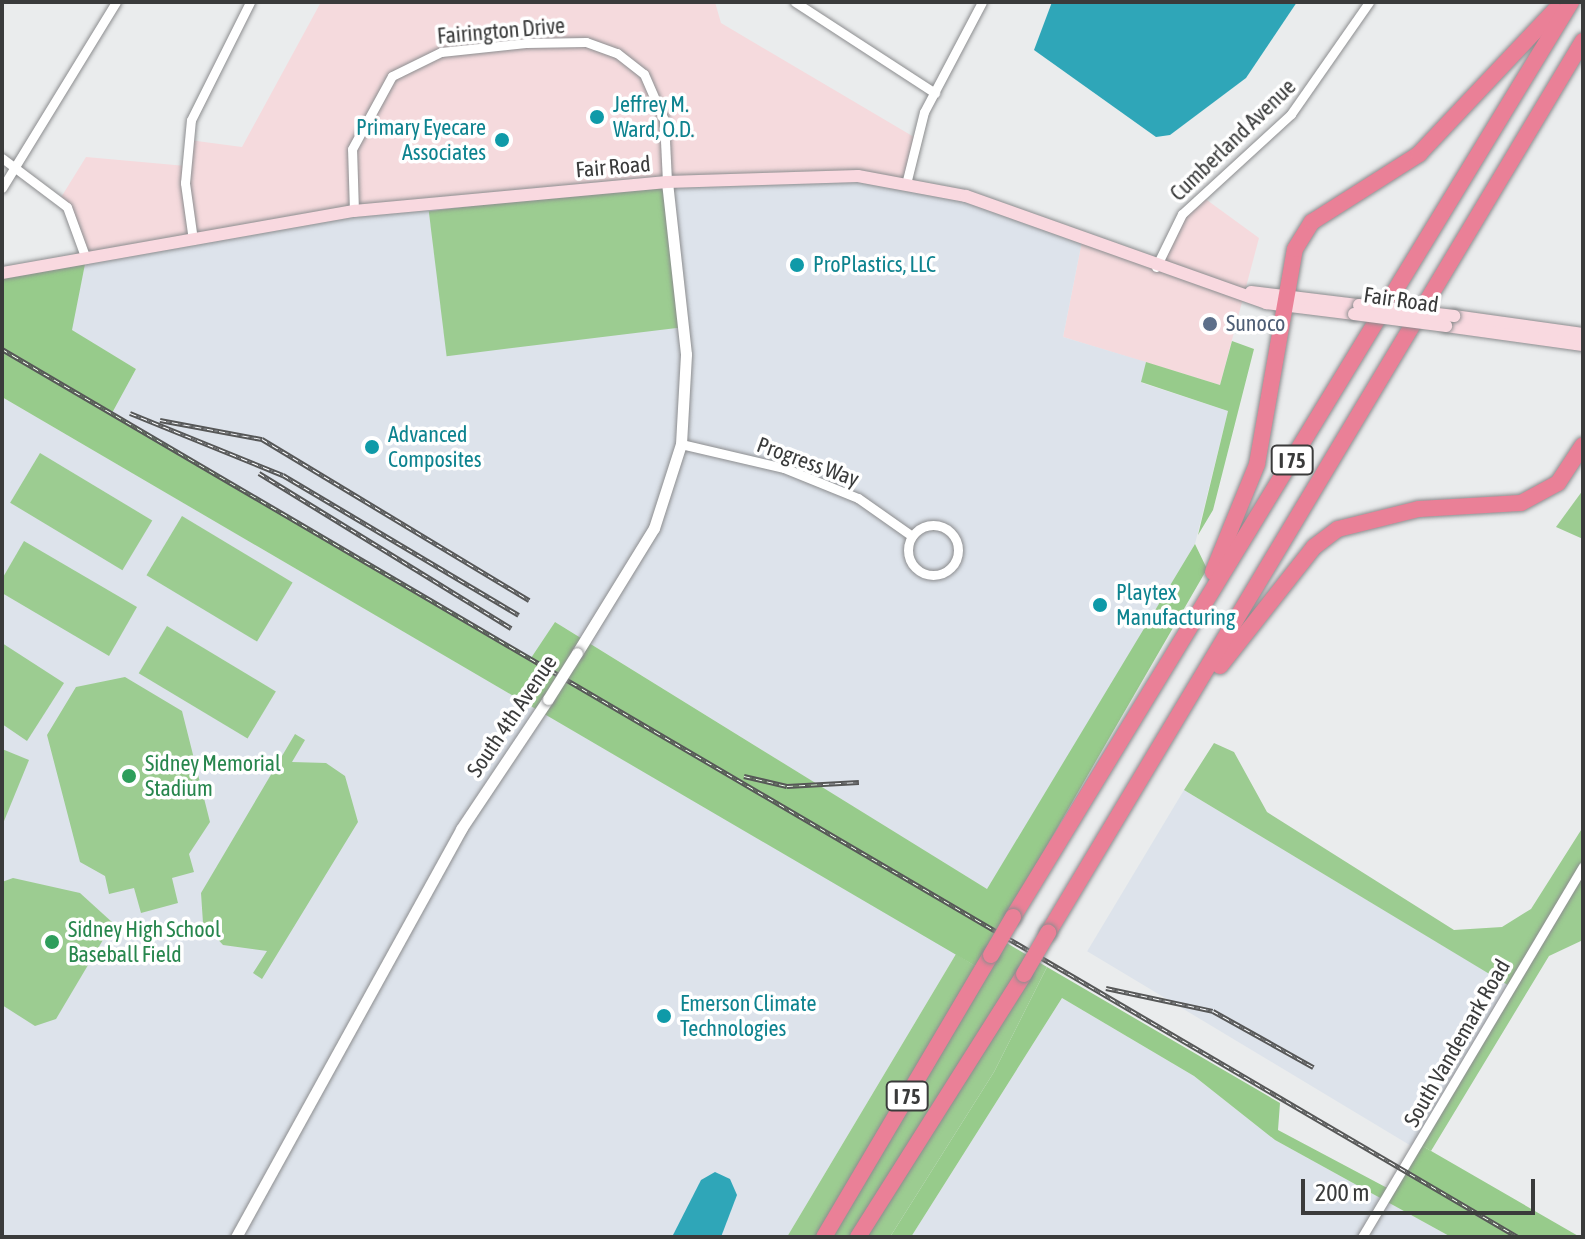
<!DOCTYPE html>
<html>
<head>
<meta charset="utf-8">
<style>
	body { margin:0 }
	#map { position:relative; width:1585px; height:1239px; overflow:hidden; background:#eaeced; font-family:"Asap Condensed",sans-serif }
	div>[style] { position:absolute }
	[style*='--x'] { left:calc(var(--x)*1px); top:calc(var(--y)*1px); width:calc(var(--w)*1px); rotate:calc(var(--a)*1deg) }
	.commercial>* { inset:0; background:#f5dadd }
	.built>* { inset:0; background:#dde3eb; transform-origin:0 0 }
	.green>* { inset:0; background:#9ccc91; transform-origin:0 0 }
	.forest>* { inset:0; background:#97cb8b }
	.water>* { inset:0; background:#2fa6b8 }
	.roads { filter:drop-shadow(0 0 2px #8c8d8f) drop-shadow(0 0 2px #8c8d8f) }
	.minor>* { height:9px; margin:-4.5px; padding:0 4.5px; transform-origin:4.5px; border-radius:4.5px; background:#fff }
	.minor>.ring { margin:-4.5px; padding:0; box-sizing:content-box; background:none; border:9px solid #fff; border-radius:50% }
	.tertiary>* { height:11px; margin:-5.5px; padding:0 5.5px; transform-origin:5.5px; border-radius:5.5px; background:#fff }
	.secondary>* { height:12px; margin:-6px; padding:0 6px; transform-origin:6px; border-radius:6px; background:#f9d9e0 }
	.motorway>* { height:16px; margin:-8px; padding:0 8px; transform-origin:8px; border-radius:8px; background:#ea8097 }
	.rail>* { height:5px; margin-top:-2.5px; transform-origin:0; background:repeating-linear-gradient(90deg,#fff 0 6px,#565757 0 12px); box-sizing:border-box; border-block:2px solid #565757 }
	.bridges { filter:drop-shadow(0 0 2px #8c8d8f) drop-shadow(0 0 2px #8c8d8f) }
	.tertiary-bridge>* { height:11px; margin:-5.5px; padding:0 5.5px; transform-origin:5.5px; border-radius:5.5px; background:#fff }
	.secondary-bridge>* { height:12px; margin:-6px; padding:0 6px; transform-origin:6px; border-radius:6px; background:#f9d9e0 }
	.motorway-bridge>* { height:16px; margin:-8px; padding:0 8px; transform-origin:8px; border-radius:8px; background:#ea8097 }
	.dots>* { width:22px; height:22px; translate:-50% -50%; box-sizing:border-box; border:4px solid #fff; border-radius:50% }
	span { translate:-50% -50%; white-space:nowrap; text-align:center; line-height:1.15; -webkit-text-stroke:7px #fff; paint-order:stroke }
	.shield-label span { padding:2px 6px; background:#fff; border:2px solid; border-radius:6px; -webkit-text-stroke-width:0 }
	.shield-label { font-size:20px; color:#3a3b3b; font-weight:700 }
	.street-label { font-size:22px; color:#3a3b3b }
	.culture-label { font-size:22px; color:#0d838f }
	.left { translate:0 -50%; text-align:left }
	.right { translate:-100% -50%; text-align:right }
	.service-label { font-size:22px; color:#4e5e75 }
	.leisure-label { font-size:22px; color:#27864d }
	.frame { position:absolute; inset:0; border:4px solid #3a3b3b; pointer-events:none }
	.scale { position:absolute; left:1301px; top:1179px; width:234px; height:36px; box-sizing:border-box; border:4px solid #3a3b3b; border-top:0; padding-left:10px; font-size:24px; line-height:28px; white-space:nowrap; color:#3a3b3b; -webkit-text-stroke:6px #fff; paint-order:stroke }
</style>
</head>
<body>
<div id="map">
	<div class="commercial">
		<div style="clip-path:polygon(321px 2px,715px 2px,721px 23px,914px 137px,907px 180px,86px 259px,60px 199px,86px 157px,186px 166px,189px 140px,242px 147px)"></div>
		<div style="clip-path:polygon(1200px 195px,1259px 238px,1220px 385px,1063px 337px,1082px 241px,1156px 268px,1165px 241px)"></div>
	</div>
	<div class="built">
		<div style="clip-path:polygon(907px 180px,1082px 241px,1063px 337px,1146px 362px,1142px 383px,1228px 411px,1195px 544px,988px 890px,555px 622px,532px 659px,111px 413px,136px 369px,71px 330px,86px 259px,354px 211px,667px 182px)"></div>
		<div style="clip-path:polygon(2px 397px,956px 954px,787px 1237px,2px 1237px)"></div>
		<div style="left:1184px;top:790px;width:382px;height:188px;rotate:31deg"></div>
		<div style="clip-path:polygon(1062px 998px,1194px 1076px,1275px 1140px,1451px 1237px,911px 1237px)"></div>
	</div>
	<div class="green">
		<div style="left:667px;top:182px;width:146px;height:240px;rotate:83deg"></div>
		<div style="left:40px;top:453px;width:131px;height:58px;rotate:31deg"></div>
		<div style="clip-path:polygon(1583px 490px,1583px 539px,1556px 527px)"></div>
		<div style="left:182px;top:516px;width:129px;height:69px;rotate:31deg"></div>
		<div style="clip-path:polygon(24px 541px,137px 607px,109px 656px,2px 593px,2px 579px)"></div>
		<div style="left:167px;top:626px;width:127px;height:55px;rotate:31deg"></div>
		<div style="clip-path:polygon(2px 643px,64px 683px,27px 741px,2px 724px)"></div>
		<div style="clip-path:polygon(125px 677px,182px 711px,210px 822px,189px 854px,194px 872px,172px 878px,178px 903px,141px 913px,134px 888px,109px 894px,105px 876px,80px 862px,47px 735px,76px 687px)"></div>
		<div style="clip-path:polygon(295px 734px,305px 740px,292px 762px,326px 763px,345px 776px,358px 822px,262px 979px,253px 973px,267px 951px,223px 945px,203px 923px,201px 893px)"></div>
		<div style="clip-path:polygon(1214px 743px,1234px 752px,1267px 812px,1454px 930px,1502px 927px,1531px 909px,1583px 827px,1583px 940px,1549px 956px,1431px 1151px,1419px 1144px,1511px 987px,1184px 790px)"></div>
		<div style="clip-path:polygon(2px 749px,29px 760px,2px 826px)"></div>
		<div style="clip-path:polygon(13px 878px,80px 893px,113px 923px,56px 1019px,35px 1026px,2px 1005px,2px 882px)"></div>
		<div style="clip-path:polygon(995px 936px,1047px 967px,994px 1072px,890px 1237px,787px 1237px,956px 954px,977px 967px)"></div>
	</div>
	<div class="forest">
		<div style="clip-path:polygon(86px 259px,72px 330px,136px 369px,112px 413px,531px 658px,555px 622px,987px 889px,1195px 544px,1207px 569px,977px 967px,2px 397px,2px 273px)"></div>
		<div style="clip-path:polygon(1232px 341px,1254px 349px,1213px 510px,1198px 535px,1228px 411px,1141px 382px,1146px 362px,1220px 385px)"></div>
		<div style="clip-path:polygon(1047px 967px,1280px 1103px,1278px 1130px,1391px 1190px,1419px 1144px,1580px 1237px,1451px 1237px,1275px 1140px,1194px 1076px,1062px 998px,911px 1237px,890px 1237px,994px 1072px)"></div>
	</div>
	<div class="water">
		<div style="clip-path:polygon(1052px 2px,1297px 2px,1246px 78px,1170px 135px,1156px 137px,1034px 50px)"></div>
		<div style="clip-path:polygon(715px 1172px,730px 1179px,737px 1195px,721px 1237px,672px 1237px,701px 1180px)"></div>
	</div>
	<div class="roads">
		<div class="minor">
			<div style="--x:795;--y:2;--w:167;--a:33"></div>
			<div style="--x:2;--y:158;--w:81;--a:37"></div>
			<div style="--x:67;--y:207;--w:55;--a:69.9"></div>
			<div style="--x:907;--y:180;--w:70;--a:-76"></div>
			<div style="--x:924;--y:112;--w:124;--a:-62.2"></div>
			<div style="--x:2;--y:188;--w:218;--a:-58.5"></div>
			<div style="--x:354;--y:211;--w:62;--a:-91.8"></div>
			<div style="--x:352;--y:149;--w:83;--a:-61.3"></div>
			<div style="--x:392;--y:76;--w:55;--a:-26.1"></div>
			<div style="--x:441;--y:52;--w:85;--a:-6"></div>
			<div style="--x:526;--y:43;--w:60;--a:-1"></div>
			<div style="--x:586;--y:42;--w:33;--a:20"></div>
			<div style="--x:617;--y:53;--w:34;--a:38"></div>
			<div style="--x:644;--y:74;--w:50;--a:66.5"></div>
			<div style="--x:664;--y:120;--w:62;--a:87.2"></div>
			<div style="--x:193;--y:240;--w:58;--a:-98"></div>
			<div style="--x:185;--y:183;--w:63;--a:-84.6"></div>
			<div style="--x:191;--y:120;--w:132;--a:-63.4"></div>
			<div style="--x:1156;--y:267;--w:59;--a:-63.9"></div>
			<div style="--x:1182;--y:214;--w:148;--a:-42.5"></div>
			<div style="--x:1291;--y:114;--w:136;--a:-55.1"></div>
			<div style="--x:681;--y:444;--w:106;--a:13.1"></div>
			<div style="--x:784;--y:468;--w:80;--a:22.1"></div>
			<div style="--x:858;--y:498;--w:66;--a:35.1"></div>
			<div class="ring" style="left:908px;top:525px;width:41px;height:41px"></div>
			<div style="--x:1362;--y:1237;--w:431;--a:-59.2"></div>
		</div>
		<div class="tertiary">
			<div style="--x:577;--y:653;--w:147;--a:-58.4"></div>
			<div style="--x:654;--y:528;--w:88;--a:-72.2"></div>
			<div style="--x:681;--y:444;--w:90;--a:-86.8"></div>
			<div style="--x:686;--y:354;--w:173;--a:-96.3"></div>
			<div style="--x:236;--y:1237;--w:466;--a:-61.1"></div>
			<div style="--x:461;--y:829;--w:156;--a:-56.2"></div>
		</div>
		<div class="secondary">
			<div style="--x:2;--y:273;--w:357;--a:-10"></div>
			<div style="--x:354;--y:211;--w:314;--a:-5.3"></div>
			<div style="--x:667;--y:182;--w:191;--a:-1.8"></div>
			<div style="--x:858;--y:176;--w:110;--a:10.5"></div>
			<div style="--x:966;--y:196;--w:319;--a:19.6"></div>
			<div style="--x:1266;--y:303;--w:89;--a:7.1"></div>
			<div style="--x:1251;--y:292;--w:109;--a:6.9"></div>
			<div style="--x:1454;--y:316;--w:130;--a:7.9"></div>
			<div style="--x:1446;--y:326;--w:138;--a:7.9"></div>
		</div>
		<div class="motorway">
			<div style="--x:1213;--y:572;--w:117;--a:-67.8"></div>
			<div style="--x:1257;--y:464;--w:218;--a:-80"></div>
			<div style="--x:1295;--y:249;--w:32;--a:-58"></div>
			<div style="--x:1312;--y:222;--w:127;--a:-32.4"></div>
			<div style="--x:1419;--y:154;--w:198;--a:-46.6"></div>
			<div style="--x:1220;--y:666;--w:152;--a:-51.7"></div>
			<div style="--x:1314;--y:547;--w:30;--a:-37"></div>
			<div style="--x:1338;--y:529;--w:83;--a:-13.9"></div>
			<div style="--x:1419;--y:509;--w:102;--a:-3.4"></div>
			<div style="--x:1521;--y:503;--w:42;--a:-28.4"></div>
			<div style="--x:1558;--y:483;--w:45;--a:-56.7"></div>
			<div style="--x:1013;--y:917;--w:1072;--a:-58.62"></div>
			<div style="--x:1048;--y:933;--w:1040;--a:-59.05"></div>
			<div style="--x:824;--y:1237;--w:328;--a:-59.4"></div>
			<div style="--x:858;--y:1237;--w:311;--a:-57.7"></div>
		</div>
	</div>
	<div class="rail">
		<div style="--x:2;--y:349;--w:1757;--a:30.36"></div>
		<div style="--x:130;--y:413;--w:165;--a:22.1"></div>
		<div style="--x:283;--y:475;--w:274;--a:30.7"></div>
		<div style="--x:160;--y:420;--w:104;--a:10.6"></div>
		<div style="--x:262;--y:439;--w:312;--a:31.1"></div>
		<div style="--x:259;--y:473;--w:296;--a:31.6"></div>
		<div style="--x:744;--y:776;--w:44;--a:13.1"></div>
		<div style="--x:787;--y:786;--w:72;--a:-3.2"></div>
		<div style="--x:1106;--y:988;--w:109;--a:12.1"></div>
		<div style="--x:1213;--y:1011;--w:115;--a:29.2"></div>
	</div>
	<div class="bridges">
		<div class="tertiary-bridge">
			<div style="--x:548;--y:699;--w:54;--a:-57.8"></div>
		</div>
		<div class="secondary-bridge">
			<div style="--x:1359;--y:305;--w:96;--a:6.6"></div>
			<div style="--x:1354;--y:314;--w:93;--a:7.4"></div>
		</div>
		<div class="motorway-bridge">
			<div style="--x:991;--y:955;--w:44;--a:-59.9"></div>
			<div style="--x:1024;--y:974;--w:48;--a:-59.7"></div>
		</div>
	</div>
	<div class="dots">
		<div style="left:597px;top:117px;background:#0f9aa8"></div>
		<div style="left:502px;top:140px;background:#0f9aa8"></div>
		<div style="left:797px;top:265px;background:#0f9aa8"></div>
		<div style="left:1210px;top:324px;background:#5c6f8a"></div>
		<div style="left:372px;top:447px;background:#0f9aa8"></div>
		<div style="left:1100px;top:605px;background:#0f9aa8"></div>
		<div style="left:129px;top:776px;background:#2e9e5b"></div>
		<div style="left:52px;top:942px;background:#2e9e5b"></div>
		<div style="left:664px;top:1016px;background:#0f9aa8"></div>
	</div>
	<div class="shield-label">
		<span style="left:1292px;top:460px">I 75</span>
		<span style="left:907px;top:1096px">I 75</span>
	</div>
	<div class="street-label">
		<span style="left:501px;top:31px;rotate:-5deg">Fairington Drive</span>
		<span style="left:1233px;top:140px;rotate:-44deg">Cumberland Avenue</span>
		<span style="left:613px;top:167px;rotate:-5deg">Fair Road</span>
		<span style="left:1401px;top:300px;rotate:8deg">Fair Road</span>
		<span style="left:808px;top:462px;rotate:20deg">Progress Way</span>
		<span style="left:512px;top:716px;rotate:-56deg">South 4th Avenue</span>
		<span style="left:1457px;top:1043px;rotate:-60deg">South Vandemark Road</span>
	</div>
	<div class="culture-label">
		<span class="left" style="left:613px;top:117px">Jeffrey M.<br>Ward, O.D.</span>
		<span class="right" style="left:486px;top:140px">Primary Eyecare<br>Associates</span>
		<span class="left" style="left:813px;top:265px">ProPlastics, LLC</span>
		<span class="left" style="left:388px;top:447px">Advanced<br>Composites</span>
		<span class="left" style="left:1116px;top:605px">Playtex<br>Manufacturing</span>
		<span class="left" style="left:680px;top:1016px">Emerson Climate<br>Technologies</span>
	</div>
	<div class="service-label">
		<span class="left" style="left:1226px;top:324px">Sunoco</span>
	</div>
	<div class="leisure-label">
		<span class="left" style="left:145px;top:776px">Sidney Memorial<br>Stadium</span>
		<span class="left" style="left:68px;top:942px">Sidney High School<br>Baseball Field</span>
	</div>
	<div class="frame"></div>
	<div class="scale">200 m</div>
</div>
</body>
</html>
